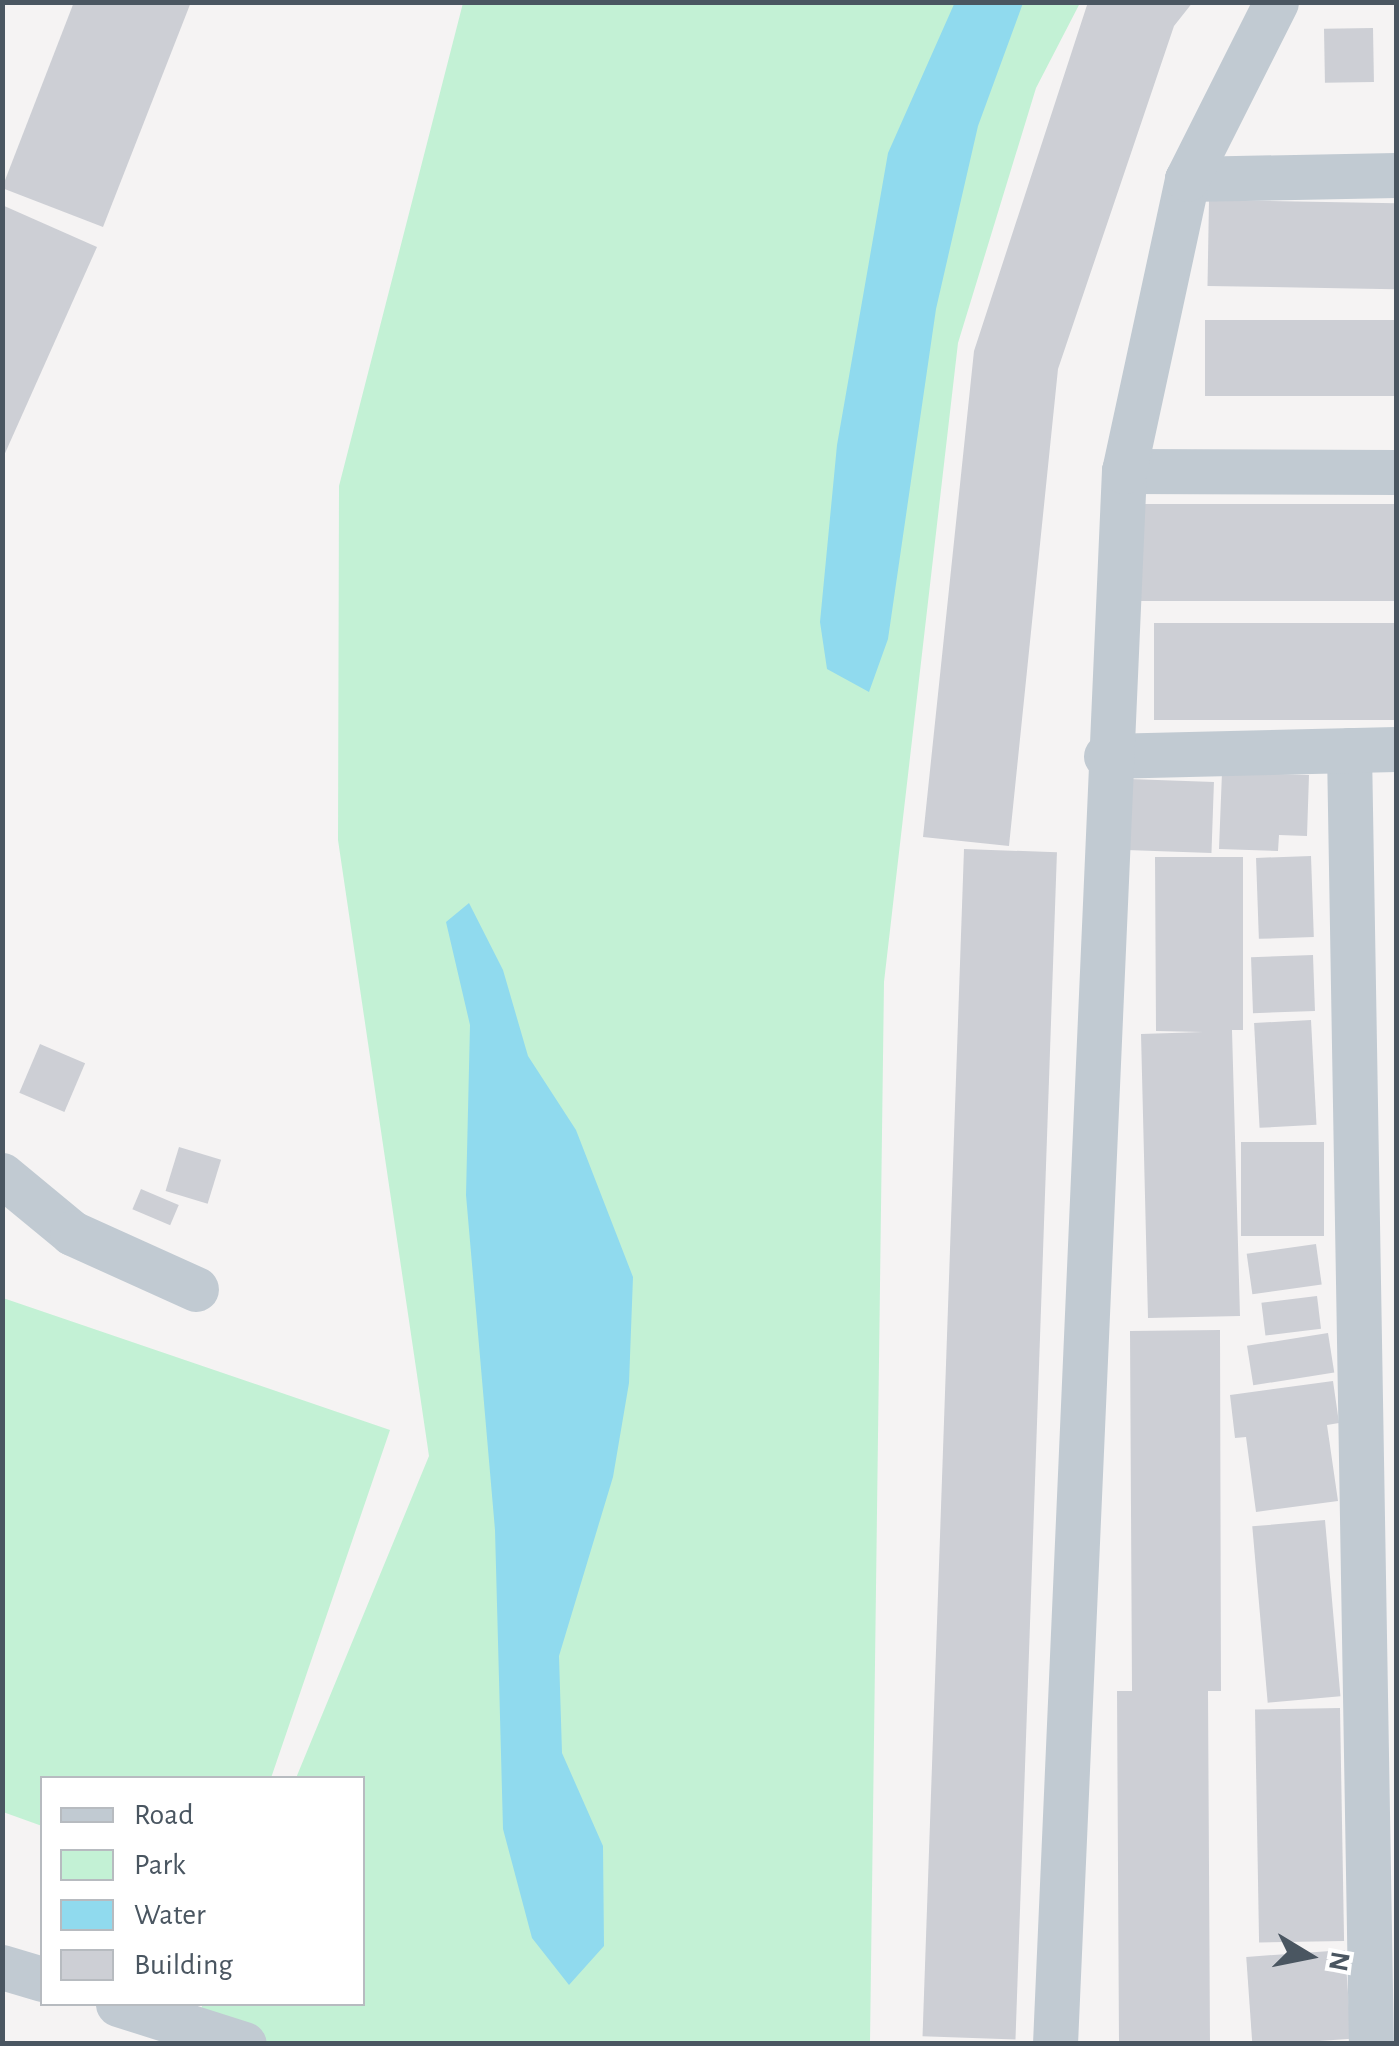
<!DOCTYPE html>
<html>
<head>
<meta charset="utf-8">
<style>
	body { margin:0 }
	#map { position:relative; width:1399px; height:2046px; overflow:hidden; background:#f5f3f3; font-family:"Alegreya Sans",sans-serif }
	div>[style] { position:absolute }
	[style*='--x'] { left:calc(var(--x)*1px); top:calc(var(--y)*1px); width:calc(var(--w)*1px); rotate:calc(var(--a)*1deg) }
	.green>* { inset:0; background:#c3f1d5 }
	.water>* { inset:0; background:#90daee }
	.building>* { inset:0; background:#cdcfd5; transform-origin:0 0 }
	.minor>* { height:45px; margin:-22.5px; padding:0 22.5px; transform-origin:22.5px; border-radius:22.5px; background:#c1cad2 }
	span { translate:-50% -50%; white-space:nowrap; text-align:center; line-height:1.15; -webkit-text-stroke:8px #fff; paint-order:stroke }
	.frame { position:absolute; inset:0; border:5px solid #4a5661; pointer-events:none }
	.legend { position:absolute; left:40px; top:1776px; width:325px; height:230px; box-sizing:border-box; background:#fff; border:2px solid #b7bbc0; margin:0; padding:12px 18px; list-style:none; font-size:30px; color:#4a5661 }
	.legend li { display:flex; align-items:center; gap:20px; height:50px }
	.legend b { width:50px; border:2px solid #b7bbc0 }
	.north { position:absolute; left:1259px; top:1906px; width:100px; height:100px; -webkit-text-stroke:8px #fff; paint-order:stroke; rotate:100deg; font-size:28px; font-weight:700; line-height:40px; text-align:center; color:#4a5661 }
	.north::after { content:''; display:block; margin:auto; width:35px; height:45px; background:#4a5661; clip-path:polygon(50% 0,100% 100%,50% 72%,0 100%) }
</style>
</head>
<body>
<div id="map">
	<div class="green">
		<div style="clip-path:polygon(463px 3px,1080px 3px,1036px 88px,958px 343px,884px 982px,870px 2043px,186px 2044px,203px 2004px,362px 2004px,362px 1778px,296px 1778px,429px 1456px,338px 840px,339px 486px)"></div>
		<div style="clip-path:polygon(3px 1298px,390px 1430px,271px 1778px,42px 1778px,42px 1826px,3px 1812px)"></div>
	</div>
	<div class="water">
		<div style="clip-path:polygon(955px 2px,1023px 3px,978px 126px,936px 309px,888px 639px,869px 692px,827px 669px,820px 622px,837px 445px,888px 153px)"></div>
		<div style="clip-path:polygon(469px 903px,503px 970px,528px 1056px,576px 1130px,633px 1277px,629px 1383px,613px 1477px,559px 1656px,562px 1753px,603px 1846px,604px 1946px,569px 1985px,532px 1938px,503px 1829px,495px 1530px,466px 1195px,470px 1025px,446px 922px)"></div>
	</div>
	<div class="building">
		<div style="clip-path:polygon(74px 2px,191px 2px,103px 227px,2px 188px)"></div>
		<div style="clip-path:polygon(1088px 2px,1193px 2px,1174px 26px,1058px 369px,1009px 846px,923px 837px,974px 351px)"></div>
		<div style="left:1373px;top:28px;width:54px;height:49px;rotate:89deg"></div>
		<div style="left:1209px;top:200px;width:187px;height:86px;rotate:1deg"></div>
		<div style="clip-path:polygon(2px 205px,97px 247px,2px 460px)"></div>
		<div style="left:1205px;top:320px;width:191px;height:76px"></div>
		<div style="left:1141px;top:504px;width:255px;height:97px"></div>
		<div style="left:1154px;top:623px;width:242px;height:97px"></div>
		<div style="clip-path:polygon(1222px 772px,1309px 775px,1307px 836px,1279px 835px,1278px 851px,1219px 849px)"></div>
		<div style="left:1129px;top:779px;width:85px;height:71px;rotate:2deg"></div>
		<div style="left:964px;top:849px;width:93px;height:1188px;rotate:2deg"></div>
		<div style="left:1311px;top:856px;width:81px;height:55px;rotate:88deg"></div>
		<div style="clip-path:polygon(1155px 857px,1243px 857px,1243px 1030px,1232px 1030px,1240px 1316px,1148px 1318px,1141px 1034px,1203px 1032px,1156px 1031px)"></div>
		<div style="left:1313px;top:955px;width:56px;height:62px;rotate:88deg"></div>
		<div style="left:1311px;top:1020px;width:105px;height:57px;rotate:87deg"></div>
		<div style="left:40px;top:1044px;width:49px;height:53px;rotate:23deg"></div>
		<div style="left:1324px;top:1142px;width:94px;height:83px;rotate:90deg"></div>
		<div style="left:179px;top:1147px;width:44px;height:46px;rotate:17deg"></div>
		<div style="left:141px;top:1189px;width:41px;height:22px;rotate:23deg"></div>
		<div style="left:1316px;top:1244px;width:41px;height:70px;rotate:82deg"></div>
		<div style="left:1317px;top:1296px;width:33px;height:56px;rotate:83deg"></div>
		<div style="clip-path:polygon(1220px 1330px,1221px 1691px,1208px 1691px,1210px 2044px,1119px 2044px,1117px 1691px,1132px 1691px,1130px 1331px)"></div>
		<div style="left:1328px;top:1333px;width:40px;height:82px;rotate:81deg"></div>
		<div style="clip-path:polygon(1333px 1381px,1339px 1423px,1327px 1425px,1338px 1501px,1256px 1512px,1246px 1437px,1235px 1438px,1230px 1395px)"></div>
		<div style="left:1325px;top:1520px;width:177px;height:73px;rotate:85deg"></div>
		<div style="left:1340px;top:1708px;width:233px;height:85px;rotate:89deg"></div>
		<div style="left:1345px;top:1950px;width:89px;height:99px;rotate:86deg"></div>
	</div>
	<div class="minor">
		<div style="--x:1187;--y:179;--w:209;--a:-1.1"></div>
		<div style="--x:1124;--y:471;--w:272;--a:0.2"></div>
		<div style="--x:1349;--y:750;--w:1294;--a:89.03"></div>
		<div style="--x:1106;--y:756;--w:290;--a:-1.4"></div>
		<div style="--x:2;--y:1175;--w:91;--a:39.6"></div>
		<div style="--x:72;--y:1233;--w:136;--a:24.3"></div>
		<div style="--x:2;--y:1967;--w:42;--a:16.7"></div>
		<div style="--x:118;--y:2004;--w:132;--a:17.6"></div>
		<div style="--x:1055;--y:2044;--w:1575;--a:-87.49"></div>
		<div style="--x:1124;--y:471;--w:299;--a:-77.8"></div>
		<div style="--x:1187;--y:179;--w:198;--a:-63.3"></div>
	</div>
	<div class="frame"></div>
	<ul class="legend">
	<li><b style="height:12px;background:#c1cad2"></b>Road</li>
	<li><b style="height:28px;background:#c3f1d5"></b>Park</li>
	<li><b style="height:28px;background:#90daee"></b>Water</li>
	<li><b style="height:28px;background:#cdcfd5"></b>Building</li>
	</ul>
	<div class="north">N</div>
</div>
</body>
</html>
